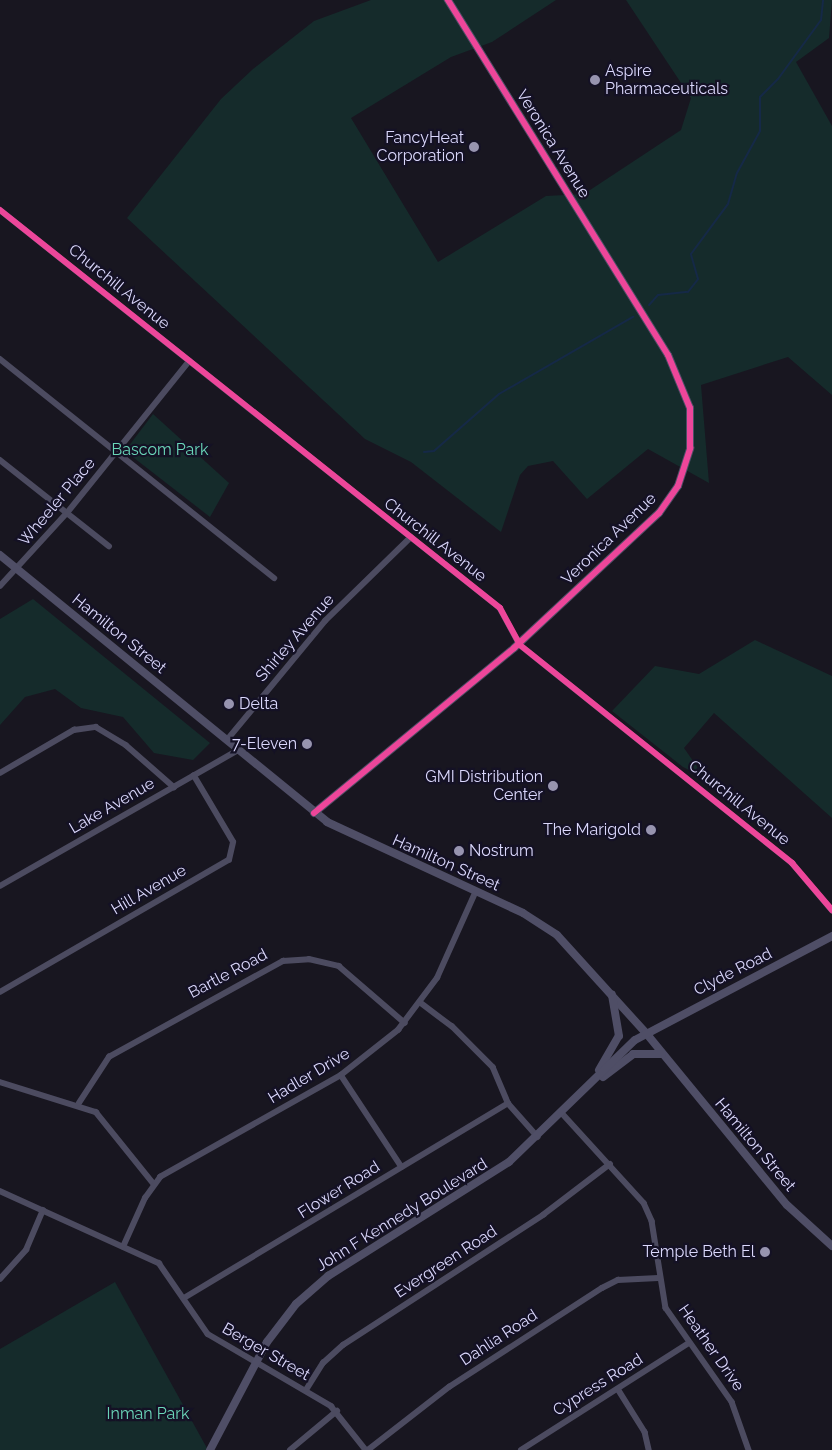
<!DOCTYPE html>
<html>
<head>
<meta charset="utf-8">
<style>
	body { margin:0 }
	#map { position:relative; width:832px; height:1450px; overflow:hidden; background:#181620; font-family:Raleway,sans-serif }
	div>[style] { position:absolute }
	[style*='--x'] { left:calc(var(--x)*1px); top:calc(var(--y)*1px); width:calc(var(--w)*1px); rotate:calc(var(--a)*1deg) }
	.green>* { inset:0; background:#152b2b }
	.stream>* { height:2px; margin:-1px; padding:0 1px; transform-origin:1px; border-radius:1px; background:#152947 }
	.street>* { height:5.5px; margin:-2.75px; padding:0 2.75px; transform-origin:2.75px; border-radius:2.75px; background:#4c4b60 }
	.secondary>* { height:8px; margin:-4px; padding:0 4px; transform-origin:4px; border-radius:4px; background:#4f4e66 }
	.cycleway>* { height:6px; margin:-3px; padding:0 3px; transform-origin:3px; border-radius:3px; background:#ed469a }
	.dots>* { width:14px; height:14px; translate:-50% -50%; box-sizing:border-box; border:2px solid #141125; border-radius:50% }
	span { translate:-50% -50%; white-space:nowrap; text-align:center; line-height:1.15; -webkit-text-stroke:4.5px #141125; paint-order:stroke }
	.poi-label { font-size:16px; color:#dbd8fc }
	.left { translate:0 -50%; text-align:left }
	.right { translate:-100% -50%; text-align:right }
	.street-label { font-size:16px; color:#dbd8fc }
	.park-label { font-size:16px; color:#6ad6b9 }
</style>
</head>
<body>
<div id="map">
	<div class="green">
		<div style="clip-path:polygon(371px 0,556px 0,492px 42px,451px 57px,351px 118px,438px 262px,546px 196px,584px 194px,681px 130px,691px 98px,626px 0,832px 0,829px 38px,796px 62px,832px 126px,832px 395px,788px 357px,701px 385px,709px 483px,648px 449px,587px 499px,553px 461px,528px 466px,520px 475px,501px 532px,411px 462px,365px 439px,127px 218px,221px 99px,253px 69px,314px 21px)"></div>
		<div style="clip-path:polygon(153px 414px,229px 483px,210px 517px,125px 451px)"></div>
		<div style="clip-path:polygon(33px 599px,210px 743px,193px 760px,154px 753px,123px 717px,81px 708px,55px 689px,25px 697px,0 725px,0 619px)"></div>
		<div style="clip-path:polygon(755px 640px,832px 676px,832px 818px,714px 713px,684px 748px,705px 778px,683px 767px,612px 711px,655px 666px,699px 674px)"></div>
		<div style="clip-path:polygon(115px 1282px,208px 1450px,0 1450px,0 1349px)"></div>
	</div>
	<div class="stream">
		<div style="--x:649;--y:305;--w:13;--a:-48"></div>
		<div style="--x:658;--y:295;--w:30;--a:-6"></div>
		<div style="--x:688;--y:292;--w:16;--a:-52"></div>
		<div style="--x:698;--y:279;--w:26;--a:-106"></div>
		<div style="--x:691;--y:254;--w:62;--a:-53.5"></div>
		<div style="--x:728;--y:204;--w:32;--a:-74"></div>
		<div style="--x:737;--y:173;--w:48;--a:-61.3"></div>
		<div style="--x:760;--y:131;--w:34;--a:-90"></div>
		<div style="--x:760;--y:97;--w:25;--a:-45"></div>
		<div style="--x:778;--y:79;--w:73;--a:-53.9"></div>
		<div style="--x:821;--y:20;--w:20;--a:-84"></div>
		<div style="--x:424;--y:452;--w:10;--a:-6"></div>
		<div style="--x:434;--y:451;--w:86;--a:-41.2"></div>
		<div style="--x:499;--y:394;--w:155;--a:-29.9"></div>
	</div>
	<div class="street">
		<div style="--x:0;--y:210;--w:639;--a:38.52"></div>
		<div style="--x:500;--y:608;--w:42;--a:61.6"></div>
		<div style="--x:520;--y:645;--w:349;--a:38.7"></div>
		<div style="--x:792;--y:863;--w:62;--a:49.6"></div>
		<div style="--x:0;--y:359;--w:351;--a:38.6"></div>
		<div style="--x:0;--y:460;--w:139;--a:38.3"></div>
		<div style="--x:0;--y:586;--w:99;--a:-47.5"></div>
		<div style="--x:67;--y:513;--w:195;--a:-51.2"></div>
		<div style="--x:227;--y:740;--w:154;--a:-50.5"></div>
		<div style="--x:325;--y:621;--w:120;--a:-44.3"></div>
		<div style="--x:0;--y:773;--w:86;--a:-30.2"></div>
		<div style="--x:74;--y:730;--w:22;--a:-8"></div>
		<div style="--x:96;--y:727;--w:35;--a:31"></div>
		<div style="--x:126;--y:745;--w:64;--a:41.2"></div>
		<div style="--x:0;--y:886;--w:274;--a:-29.7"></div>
		<div style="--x:0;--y:992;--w:264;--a:-30"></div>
		<div style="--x:229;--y:860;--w:18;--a:-77"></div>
		<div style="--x:233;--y:842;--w:77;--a:-120.6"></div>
		<div style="--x:421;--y:1003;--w:39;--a:37"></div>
		<div style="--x:452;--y:1026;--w:58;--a:45"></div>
		<div style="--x:493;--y:1067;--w:39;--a:67"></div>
		<div style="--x:508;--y:1103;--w:45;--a:48.6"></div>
		<div style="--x:341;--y:1075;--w:110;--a:56.5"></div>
		<div style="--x:0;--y:1082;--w:101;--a:17.4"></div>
		<div style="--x:96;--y:1112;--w:91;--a:51.2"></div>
		<div style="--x:79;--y:1103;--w:55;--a:-56.9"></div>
		<div style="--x:109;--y:1057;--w:199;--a:-28.9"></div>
		<div style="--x:283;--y:961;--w:26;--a:-4"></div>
		<div style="--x:309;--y:959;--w:31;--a:13"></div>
		<div style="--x:339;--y:966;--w:87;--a:40.8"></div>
		<div style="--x:562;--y:1113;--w:122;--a:47.7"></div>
		<div style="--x:644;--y:1203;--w:20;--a:66"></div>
		<div style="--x:652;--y:1221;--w:88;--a:80.9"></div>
		<div style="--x:666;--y:1308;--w:115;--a:54.9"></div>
		<div style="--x:732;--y:1402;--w:51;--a:70.5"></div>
		<div style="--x:0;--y:1191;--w:175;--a:24.4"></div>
		<div style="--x:159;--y:1263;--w:86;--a:55.4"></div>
		<div style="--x:208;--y:1334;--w:143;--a:30.3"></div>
		<div style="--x:331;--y:1406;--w:56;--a:51.5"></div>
		<div style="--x:123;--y:1247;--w:54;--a:-65.8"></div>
		<div style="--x:145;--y:1198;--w:26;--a:-54"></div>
		<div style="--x:160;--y:1177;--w:208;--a:-29.4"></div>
		<div style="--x:341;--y:1075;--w:73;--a:-38.3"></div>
		<div style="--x:398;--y:1030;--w:65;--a:-53.1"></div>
		<div style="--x:437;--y:978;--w:95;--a:-65.9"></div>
		<div style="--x:0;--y:1279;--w:39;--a:-48"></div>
		<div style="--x:26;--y:1250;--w:43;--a:-67"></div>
		<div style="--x:184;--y:1298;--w:378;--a:-31"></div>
		<div style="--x:618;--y:1389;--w:51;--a:57.9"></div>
		<div style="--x:645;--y:1432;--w:18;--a:77"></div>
		<div style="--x:306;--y:1390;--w:32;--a:-58"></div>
		<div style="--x:323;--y:1363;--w:27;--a:-42"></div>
		<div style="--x:343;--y:1345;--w:239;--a:-33"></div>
		<div style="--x:543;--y:1215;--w:84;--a:-37.3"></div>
		<div style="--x:290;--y:1450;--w:61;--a:-39.7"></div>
		<div style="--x:368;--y:1450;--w:103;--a:-37.9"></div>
		<div style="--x:449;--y:1387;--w:182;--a:-32.9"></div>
		<div style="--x:602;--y:1288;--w:18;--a:-27"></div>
		<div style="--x:618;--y:1280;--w:40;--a:-2.9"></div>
		<div style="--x:521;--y:1450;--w:199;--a:-32.5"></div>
	</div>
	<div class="secondary">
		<div style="--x:0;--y:555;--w:422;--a:39.2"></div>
		<div style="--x:327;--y:822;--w:216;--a:24.9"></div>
		<div style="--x:523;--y:913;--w:40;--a:32.9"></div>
		<div style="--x:557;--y:935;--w:132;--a:47.8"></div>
		<div style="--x:646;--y:1033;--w:222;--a:50.7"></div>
		<div style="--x:787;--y:1205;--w:61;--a:42.3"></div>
		<div style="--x:314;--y:813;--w:259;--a:-39.5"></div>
		<div style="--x:514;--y:648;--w:198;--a:-43"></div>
		<div style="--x:659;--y:513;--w:33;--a:-55"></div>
		<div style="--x:678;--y:486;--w:40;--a:-72"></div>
		<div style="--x:690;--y:448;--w:40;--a:-90"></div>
		<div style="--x:690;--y:408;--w:57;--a:-112.5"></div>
		<div style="--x:668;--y:355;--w:418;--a:-121.8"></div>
		<div style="--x:599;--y:1070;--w:39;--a:-60"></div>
		<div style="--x:619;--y:1036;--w:42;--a:-99.7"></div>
		<div style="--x:603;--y:1077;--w:38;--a:-37"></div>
		<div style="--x:633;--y:1054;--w:29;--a:0"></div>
		<div style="--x:210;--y:1450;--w:122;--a:-62.2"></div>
		<div style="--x:267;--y:1342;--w:48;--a:-52.7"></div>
		<div style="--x:296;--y:1304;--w:43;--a:-41.2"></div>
		<div style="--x:328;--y:1276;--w:214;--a:-32.2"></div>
		<div style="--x:509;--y:1162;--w:175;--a:-44.1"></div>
		<div style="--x:635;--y:1040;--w:223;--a:-27.8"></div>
	</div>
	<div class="cycleway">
		<div style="--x:0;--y:210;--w:639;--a:38.52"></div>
		<div style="--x:500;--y:608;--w:42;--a:61.6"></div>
		<div style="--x:520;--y:645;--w:349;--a:38.7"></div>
		<div style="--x:792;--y:863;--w:62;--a:49.6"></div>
		<div style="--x:314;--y:813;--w:259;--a:-39.5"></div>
		<div style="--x:514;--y:648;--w:198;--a:-43"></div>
		<div style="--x:659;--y:513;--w:33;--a:-55"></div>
		<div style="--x:678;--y:486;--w:40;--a:-72"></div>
		<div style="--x:690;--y:448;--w:40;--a:-90"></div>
		<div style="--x:690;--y:408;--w:57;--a:-112.5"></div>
		<div style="--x:668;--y:355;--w:418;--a:-121.8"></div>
	</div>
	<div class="dots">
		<div style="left:595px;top:80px;background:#9794af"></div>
		<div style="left:474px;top:147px;background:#9794af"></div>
		<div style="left:229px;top:704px;background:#9794af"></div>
		<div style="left:307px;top:744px;background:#9794af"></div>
		<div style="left:553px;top:786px;background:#9794af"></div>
		<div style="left:651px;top:830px;background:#9794af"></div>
		<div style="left:459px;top:851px;background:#9794af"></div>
		<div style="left:765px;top:1252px;background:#9794af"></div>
	</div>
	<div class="poi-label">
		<span class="left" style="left:605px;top:80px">Aspire<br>Pharmaceuticals</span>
		<span class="right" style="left:464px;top:147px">FancyHeat<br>Corporation</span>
		<span class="left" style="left:239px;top:704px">Delta</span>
		<span class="right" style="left:297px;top:744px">7-Eleven</span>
		<span class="right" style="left:543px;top:786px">GMI Distribution<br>Center</span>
		<span class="right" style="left:641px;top:830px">The Marigold</span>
		<span class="left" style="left:469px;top:851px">Nostrum</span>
		<span class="right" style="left:755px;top:1252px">Temple Beth El</span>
	</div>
	<div class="street-label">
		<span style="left:553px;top:144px;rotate:58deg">Veronica Avenue</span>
		<span style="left:119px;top:287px;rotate:39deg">Churchill Avenue</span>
		<span style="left:57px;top:502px;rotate:-50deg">Wheeler Place</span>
		<span style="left:609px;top:539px;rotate:-44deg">Veronica Avenue</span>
		<span style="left:435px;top:540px;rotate:38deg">Churchill Avenue</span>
		<span style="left:119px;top:634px;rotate:39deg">Hamilton Street</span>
		<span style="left:295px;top:638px;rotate:-49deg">Shirley Avenue</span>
		<span style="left:739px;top:803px;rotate:39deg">Churchill Avenue</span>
		<span style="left:112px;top:806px;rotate:-30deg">Lake Avenue</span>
		<span style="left:446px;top:863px;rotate:24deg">Hamilton Street</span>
		<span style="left:149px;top:890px;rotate:-30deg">Hill Avenue</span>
		<span style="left:733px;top:972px;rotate:-27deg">Clyde Road</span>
		<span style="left:228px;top:974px;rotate:-28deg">Bartle Road</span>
		<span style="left:309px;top:1076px;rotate:-31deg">Hadler Drive</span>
		<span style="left:755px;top:1145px;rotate:50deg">Hamilton Street</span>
		<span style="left:339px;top:1190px;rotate:-32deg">Flower Road</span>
		<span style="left:402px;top:1215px;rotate:-32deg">John F Kennedy Boulevard</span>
		<span style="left:446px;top:1262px;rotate:-33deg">Evergreen Road</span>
		<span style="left:499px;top:1338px;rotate:-33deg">Dahlia Road</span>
		<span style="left:711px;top:1348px;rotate:55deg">Heather Drive</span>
		<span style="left:266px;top:1352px;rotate:30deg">Berger Street</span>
		<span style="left:598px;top:1385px;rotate:-32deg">Cypress Road</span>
	</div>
	<div class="park-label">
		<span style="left:160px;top:450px">Bascom Park</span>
		<span style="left:148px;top:1414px">Inman Park</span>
	</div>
</div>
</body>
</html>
